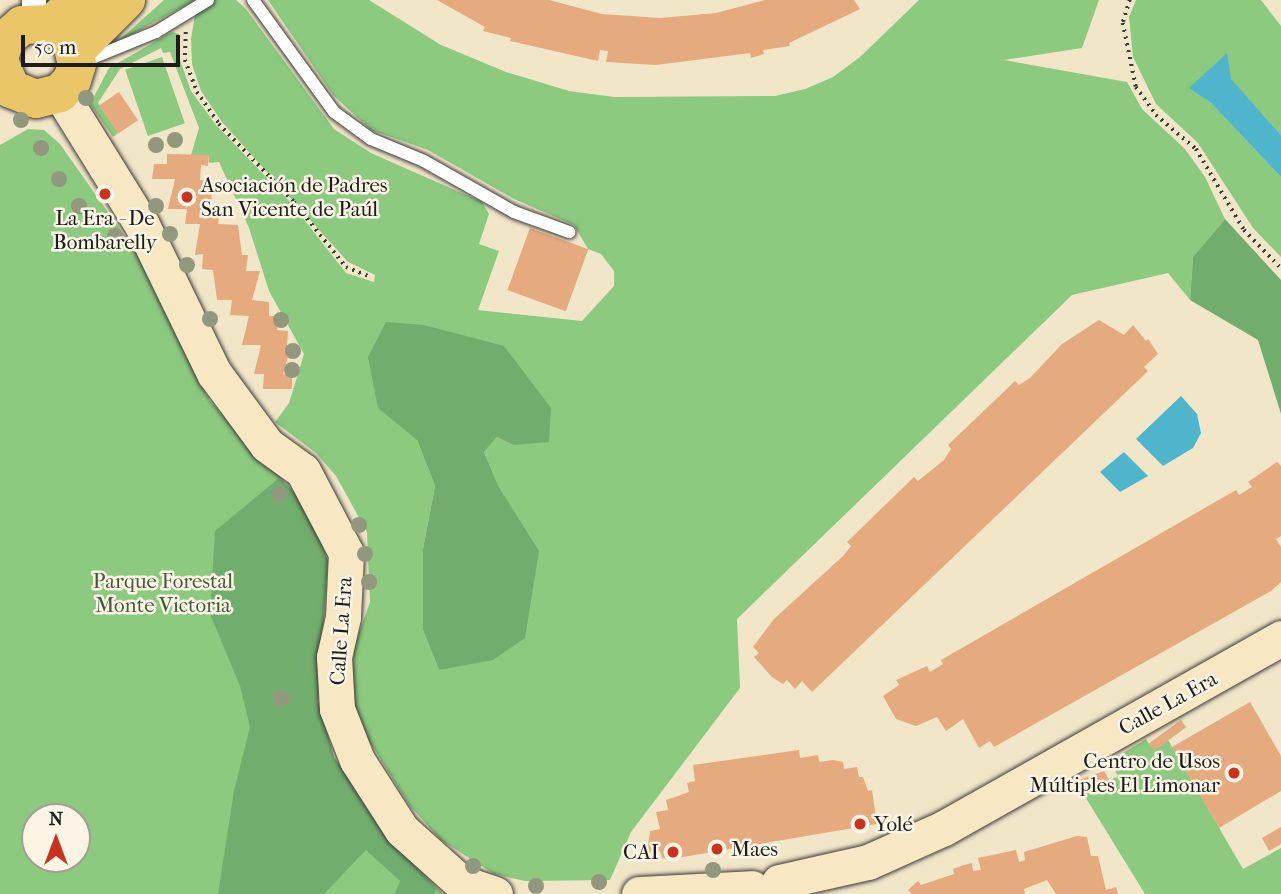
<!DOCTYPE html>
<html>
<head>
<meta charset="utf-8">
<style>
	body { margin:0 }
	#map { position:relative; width:1281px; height:894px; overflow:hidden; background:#f2e6c9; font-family:"IM FELL French Canon",serif }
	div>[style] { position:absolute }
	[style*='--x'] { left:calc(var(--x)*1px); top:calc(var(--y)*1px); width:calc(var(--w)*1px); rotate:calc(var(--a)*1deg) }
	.green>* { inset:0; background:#8cca80; transform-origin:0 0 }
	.forest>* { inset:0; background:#71ae6e }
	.water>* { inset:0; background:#4eb5cd }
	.building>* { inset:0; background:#e5aa7d; transform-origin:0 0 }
	.path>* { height:3.5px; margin-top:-1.75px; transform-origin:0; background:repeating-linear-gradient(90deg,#3c3a36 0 2px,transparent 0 7px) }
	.roads { filter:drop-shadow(0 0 2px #3c3a36) drop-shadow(0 0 2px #3c3a36) }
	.service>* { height:12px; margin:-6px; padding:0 6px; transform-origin:6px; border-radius:6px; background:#fff }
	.minor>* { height:24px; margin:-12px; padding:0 12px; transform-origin:12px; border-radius:12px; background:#fff }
	.secondary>* { height:35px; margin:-17.5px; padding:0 17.5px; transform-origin:17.5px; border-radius:17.5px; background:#f7e8c3 }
	.primary>* { height:38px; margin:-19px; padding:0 19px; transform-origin:19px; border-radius:19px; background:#eac669 }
	.trees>* { width:16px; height:16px; margin:-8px; border-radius:50%; background:#92987d }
	.dots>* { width:19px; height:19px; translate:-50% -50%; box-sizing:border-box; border:4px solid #fcf5e5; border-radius:50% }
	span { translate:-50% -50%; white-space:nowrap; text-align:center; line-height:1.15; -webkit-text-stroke:5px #fcf5e5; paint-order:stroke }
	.poi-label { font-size:21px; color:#1c1c1c }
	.left { translate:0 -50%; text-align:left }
	.right { translate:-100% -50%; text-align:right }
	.park-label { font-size:21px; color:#43593f }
	.street-label { font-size:21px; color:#1c1c1c }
	.north { position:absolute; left:21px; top:803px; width:70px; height:70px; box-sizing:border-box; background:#fcf5e5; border:2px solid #a29e95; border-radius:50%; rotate:0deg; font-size:19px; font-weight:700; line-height:28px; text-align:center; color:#1c1c1c }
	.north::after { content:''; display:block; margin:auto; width:24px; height:32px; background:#c8321e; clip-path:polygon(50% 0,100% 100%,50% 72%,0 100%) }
	.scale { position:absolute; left:21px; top:35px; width:159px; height:32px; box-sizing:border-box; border:4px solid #1c1c1c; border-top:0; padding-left:9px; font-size:21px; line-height:24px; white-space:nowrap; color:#1c1c1c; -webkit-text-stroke:5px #fcf5e5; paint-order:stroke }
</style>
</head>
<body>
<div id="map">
	<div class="green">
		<div style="clip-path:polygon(164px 0,195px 0,116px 43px)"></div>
		<div style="clip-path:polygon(evenodd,215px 0,236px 0,246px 9px,334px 129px,371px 153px,482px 202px,489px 214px,479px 244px,499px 251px,478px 310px,582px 321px,614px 286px,614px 271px,601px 254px,588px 249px,574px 225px,514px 199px,428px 150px,371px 130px,333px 95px,268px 0,369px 0,441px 45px,506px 72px,569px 91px,614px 97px,775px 96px,805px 89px,833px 77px,860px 57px,919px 0,1099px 0,1082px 48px,1004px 60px,1127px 82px,1142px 109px,1185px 149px,1205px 177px,1225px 219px,1193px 257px,1190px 300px,1168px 273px,1072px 295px,737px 619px,740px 688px,631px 832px,610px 880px,525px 881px,494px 874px,441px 840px,410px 806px,366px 736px,355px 706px,352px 679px,354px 647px,370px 602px,367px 532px,336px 476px,316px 453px,275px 422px,289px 403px,304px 354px,269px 291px,249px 228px,219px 162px,209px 163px,209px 155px,191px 155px,199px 128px,170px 52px,163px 53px,161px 48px,120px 69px,98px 103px,118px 133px,113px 137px,90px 104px,109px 68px,172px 32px,179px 34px,179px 57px,191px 91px,216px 125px,291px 203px,346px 273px,374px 282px,375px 275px,348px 262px,222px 122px,201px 91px,192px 64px,191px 39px,195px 15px,215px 0,551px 408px,513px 445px,497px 437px,484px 452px,499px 487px,538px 551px,439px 670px,423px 630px,423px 549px,435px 486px,417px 440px,551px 408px)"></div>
		<div style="clip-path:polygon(1136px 0,1261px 0,1281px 26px,1281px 135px,1230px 79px,1210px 102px,1281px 177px,1281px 257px,1253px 228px,1198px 143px,1156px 104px,1133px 57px,1129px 17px)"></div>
		<div style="left:162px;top:57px;width:70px;height:39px;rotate:71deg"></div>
		<div style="clip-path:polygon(evenodd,28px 129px,44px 130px,60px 144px,141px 259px,209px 400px,309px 508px,324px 634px,318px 701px,334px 757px,384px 830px,443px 894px,0 894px,0 145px,28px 129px,35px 817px,77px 817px,77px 859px,35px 859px,35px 817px)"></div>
		<div style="clip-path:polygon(1167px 738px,1243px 869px,1281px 848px,1281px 894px,1145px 894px,1084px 795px,1118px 776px,1110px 761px,1146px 739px,1151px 747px)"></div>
	</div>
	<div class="forest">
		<div style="clip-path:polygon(1225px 219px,1281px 280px,1281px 414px,1258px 340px,1190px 300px,1193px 257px)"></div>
		<div style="clip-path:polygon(386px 322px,424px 325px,504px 346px,551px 408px,549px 442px,513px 445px,497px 437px,484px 452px,499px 487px,539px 551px,525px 638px,493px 660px,439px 670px,423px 630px,423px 549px,435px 486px,417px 440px,378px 408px,368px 357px)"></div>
		<div style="clip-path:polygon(279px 478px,309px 508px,328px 561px,318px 701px,334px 757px,384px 830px,436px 889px,434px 894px,395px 894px,400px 881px,366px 850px,324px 894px,218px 894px,234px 791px,250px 727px,240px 686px,210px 614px,215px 531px)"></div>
	</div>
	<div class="water">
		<div style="clip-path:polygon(1227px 53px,1231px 79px,1281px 135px,1281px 177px,1210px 102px,1189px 88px)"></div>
		<div style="clip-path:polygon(1181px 396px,1197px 414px,1201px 433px,1193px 448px,1163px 466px,1136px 439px)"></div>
		<div style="clip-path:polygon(1124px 452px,1148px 476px,1120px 492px,1100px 472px)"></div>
	</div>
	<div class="building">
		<div style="clip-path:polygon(437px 0,549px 0,602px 14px,660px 18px,716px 13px,765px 0,854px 0,860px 9px,789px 43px,790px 46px,763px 50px,764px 54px,751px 58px,750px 53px,656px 65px,606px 62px,608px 51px,600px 50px,598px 61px,510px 41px,511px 38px,483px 31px,485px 27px)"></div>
		<div style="left:119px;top:92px;width:34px;height:24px;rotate:56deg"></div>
		<div style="clip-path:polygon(167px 154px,209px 155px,208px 166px,201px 165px,200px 180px,211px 181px,212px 209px,220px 210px,218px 224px,238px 225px,242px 255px,248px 255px,246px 271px,260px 271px,252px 300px,269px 302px,269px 316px,279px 316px,277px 330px,288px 331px,287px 345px,291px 346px,283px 374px,292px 375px,292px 389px,263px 389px,264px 374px,254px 374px,261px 345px,242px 345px,249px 316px,230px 315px,232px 300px,217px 300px,213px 270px,202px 269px,203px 254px,195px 255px,200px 224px,185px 224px,187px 209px,168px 209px,175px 179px,152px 179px,154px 164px,167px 164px)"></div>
		<div style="left:530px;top:228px;width:62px;height:66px;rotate:20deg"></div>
		<div style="clip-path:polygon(1099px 320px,1124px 335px,1133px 325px,1146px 341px,1148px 339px,1158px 354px,1144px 367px,1148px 371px,812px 692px,802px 681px,795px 689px,787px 680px,783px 684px,772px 677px,754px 657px,759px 653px,753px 647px,774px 619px,843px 556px,851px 546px,847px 542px,914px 477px,918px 481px,944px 460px,951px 449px,948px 445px,1015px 381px,1019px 385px,1030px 378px,1062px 344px)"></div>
		<div style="clip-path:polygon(1277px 462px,1281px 466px,1281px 536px,1276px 539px,1281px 547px,1281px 582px,1271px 591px,994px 747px,990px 741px,979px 748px,963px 719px,946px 731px,937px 717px,916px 726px,896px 719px,883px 696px,899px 685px,896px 680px,927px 666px,930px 672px,943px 664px,941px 660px,1236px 490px,1239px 495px,1252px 487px,1248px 482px)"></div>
		<div style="clip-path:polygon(1250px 702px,1281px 756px,1281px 791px,1219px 828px,1172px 747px)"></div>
		<div style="left:1181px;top:720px;width:9px;height:40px;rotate:54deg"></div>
		<div style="clip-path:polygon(799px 750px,800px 758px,818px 755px,819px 762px,833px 760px,843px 762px,844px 769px,857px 767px,859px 777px,863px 777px,868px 791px,872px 790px,877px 824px,671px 859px,662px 858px,660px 851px,647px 853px,650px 831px,660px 829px,656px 812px,668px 810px,666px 800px,689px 792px,687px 783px,695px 781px,693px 765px)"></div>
		<div style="clip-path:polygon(1104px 771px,1110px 781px,1084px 795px,1076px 781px)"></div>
		<div style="clip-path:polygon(1281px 827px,1281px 844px,1269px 851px,1262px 838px)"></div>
		<div style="clip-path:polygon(1077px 836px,1087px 837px,1091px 856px,1098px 856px,1106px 890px,1116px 887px,1118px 894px,1056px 894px,1047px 880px,1024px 889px,1025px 894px,912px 894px,908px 890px,918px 881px,921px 885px,954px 874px,953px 869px,964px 865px,972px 863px,973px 871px,981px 870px,978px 858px,1016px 850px,1019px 862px,1025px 860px,1024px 852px)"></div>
	</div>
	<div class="path">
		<div style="--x:1130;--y:0;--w:24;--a:107"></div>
		<div style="--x:1123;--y:23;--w:65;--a:78.5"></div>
		<div style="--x:1136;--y:87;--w:34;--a:54"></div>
		<div style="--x:1156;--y:115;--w:52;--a:40.4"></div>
		<div style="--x:1196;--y:149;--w:94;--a:59.3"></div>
		<div style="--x:1244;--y:230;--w:53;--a:45.8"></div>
		<div style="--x:186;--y:32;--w:28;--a:92"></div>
		<div style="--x:185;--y:60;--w:34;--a:69"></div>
		<div style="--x:197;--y:92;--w:39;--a:55"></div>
		<div style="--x:219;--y:124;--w:108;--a:46.1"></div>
		<div style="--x:294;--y:202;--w:83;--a:51.3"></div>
		<div style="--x:346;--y:267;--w:27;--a:22"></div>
	</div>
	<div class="roads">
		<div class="service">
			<div style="--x:253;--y:0;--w:138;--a:54.1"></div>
			<div style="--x:334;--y:112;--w:46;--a:36.1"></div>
			<div style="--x:371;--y:139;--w:57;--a:22.5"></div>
			<div style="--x:424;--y:161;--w:103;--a:29.5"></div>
			<div style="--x:514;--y:212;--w:59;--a:20"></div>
			<div style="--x:80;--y:63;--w:82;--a:-22.2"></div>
			<div style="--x:156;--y:32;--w:61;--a:-31.6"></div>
		</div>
		<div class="minor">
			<div style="--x:34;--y:22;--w:22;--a:-90"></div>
		</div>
		<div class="secondary">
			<div style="--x:60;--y:93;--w:155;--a:58.2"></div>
			<div style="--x:142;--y:225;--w:165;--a:64.1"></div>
			<div style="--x:214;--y:373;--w:89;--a:53.6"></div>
			<div style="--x:267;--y:445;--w:44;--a:35.8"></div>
			<div style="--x:303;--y:471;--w:93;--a:62.3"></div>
			<div style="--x:346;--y:553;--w:64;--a:92.7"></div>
			<div style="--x:343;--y:617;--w:41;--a:102.7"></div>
			<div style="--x:334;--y:657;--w:52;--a:86.7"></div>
			<div style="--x:337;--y:709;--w:55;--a:68.6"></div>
			<div style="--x:357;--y:760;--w:83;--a:57.3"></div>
			<div style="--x:402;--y:830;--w:78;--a:41.9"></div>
			<div style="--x:460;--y:882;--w:37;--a:19"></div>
			<div style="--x:779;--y:882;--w:91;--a:-12.7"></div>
			<div style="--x:868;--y:862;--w:83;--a:-24.1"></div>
			<div style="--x:944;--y:828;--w:387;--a:-29.4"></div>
			<div style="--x:639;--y:894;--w:113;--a:-3"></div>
		</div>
		<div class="primary">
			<div style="--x:51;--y:24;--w:38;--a:-39"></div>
			<div style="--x:76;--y:50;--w:71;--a:-45"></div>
			<div style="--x:0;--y:55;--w:16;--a:-72"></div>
			<div style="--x:5;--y:40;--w:23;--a:-41"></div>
			<div style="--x:22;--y:25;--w:29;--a:-2"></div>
			<div style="--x:51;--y:24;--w:25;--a:37"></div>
			<div style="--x:71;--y:39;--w:26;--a:77"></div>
			<div style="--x:77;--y:64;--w:17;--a:107"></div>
			<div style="--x:72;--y:80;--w:18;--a:133"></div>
			<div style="--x:60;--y:93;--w:25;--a:166"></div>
			<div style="--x:36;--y:99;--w:27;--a:-158"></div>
			<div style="--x:11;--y:89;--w:28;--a:-113"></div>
		</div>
	</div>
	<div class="trees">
		<div style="left:86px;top:98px"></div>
		<div style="left:21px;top:120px"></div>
		<div style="left:175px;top:140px"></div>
		<div style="left:156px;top:145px"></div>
		<div style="left:41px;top:148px"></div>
		<div style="left:59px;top:179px"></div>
		<div style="left:79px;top:206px"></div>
		<div style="left:156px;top:206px"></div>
		<div style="left:170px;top:234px"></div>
		<div style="left:115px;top:236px"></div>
		<div style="left:187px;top:265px"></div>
		<div style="left:210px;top:319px"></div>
		<div style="left:281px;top:320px"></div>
		<div style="left:293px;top:351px"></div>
		<div style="left:292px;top:370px"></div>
		<div style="left:279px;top:494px"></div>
		<div style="left:359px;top:525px"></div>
		<div style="left:365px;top:554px"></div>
		<div style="left:369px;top:582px"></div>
		<div style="left:281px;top:698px"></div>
		<div style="left:473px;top:866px"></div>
		<div style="left:713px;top:870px"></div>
		<div style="left:599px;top:882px"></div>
		<div style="left:536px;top:886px"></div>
	</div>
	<div class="dots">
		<div style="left:105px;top:194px;background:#c8321e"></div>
		<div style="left:187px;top:197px;background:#c8321e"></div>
		<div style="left:1234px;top:773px;background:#c8321e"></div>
		<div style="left:860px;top:824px;background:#c8321e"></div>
		<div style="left:717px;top:849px;background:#c8321e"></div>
		<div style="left:673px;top:852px;background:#c8321e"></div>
	</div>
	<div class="poi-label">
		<span class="left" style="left:201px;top:197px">Asociación de Padres<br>San Vicente de Paúl</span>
		<span style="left:105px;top:230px">La Era - De<br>Bombarelly</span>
		<span class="right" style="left:1220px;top:773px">Centro de Usos<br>Múltiples El Limonar</span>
		<span class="left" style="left:874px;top:824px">Yolé</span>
		<span class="left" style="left:731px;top:849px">Maes</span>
		<span class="right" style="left:659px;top:852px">CAI</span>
	</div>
	<div class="park-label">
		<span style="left:163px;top:593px">Parque Forestal<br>Monte Victoria</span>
	</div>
	<div class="street-label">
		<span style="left:341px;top:631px;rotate:-86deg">Calle La Era</span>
		<span style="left:1168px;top:703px;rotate:-29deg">Calle La Era</span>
	</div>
	<div class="north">N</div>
	<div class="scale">50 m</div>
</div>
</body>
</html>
